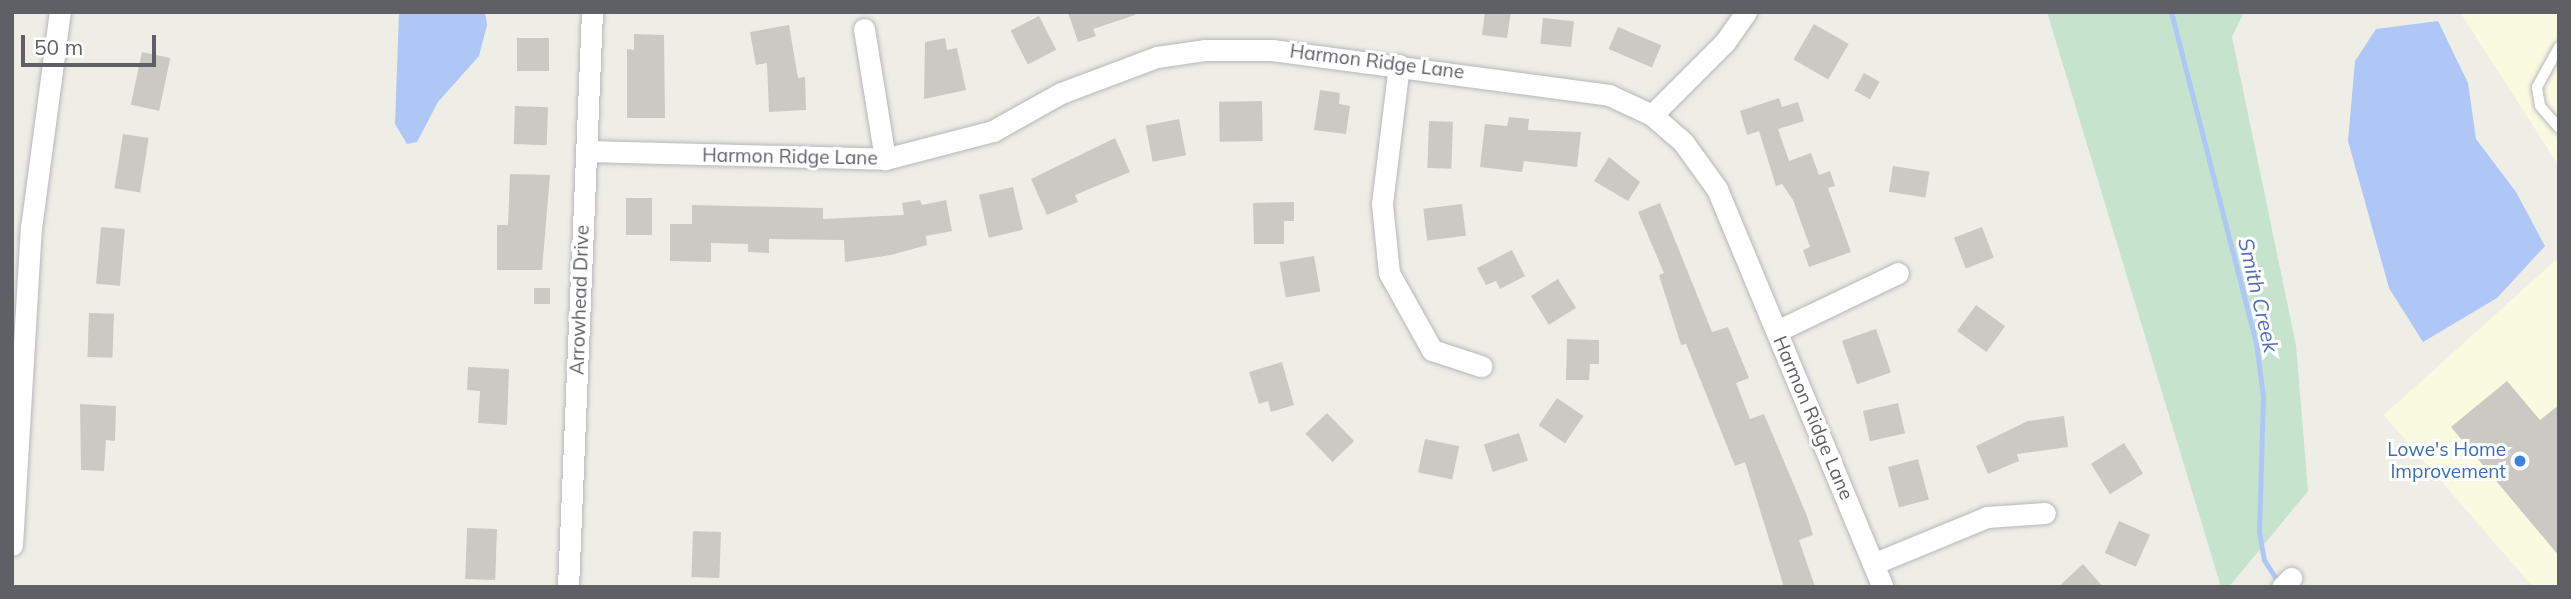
<!DOCTYPE html>
<html>
<head>
<meta charset="utf-8">
<style>
	body { margin:0 }
	#map { position:relative; width:2571px; height:599px; overflow:hidden; background:#eeeee7; font-family:Mulish,sans-serif }
	div>[style] { position:absolute }
	[style*='--x'] { left:calc(var(--x)*1px); top:calc(var(--y)*1px); width:calc(var(--w)*1px); rotate:calc(var(--a)*1deg) }
	.commercial>* { inset:0; background:#fafae0 }
	.green>* { inset:0; background:#c6e3cd }
	.water>* { inset:0; background:#afc7f6 }
	.stream>* { height:5px; margin:-2.5px; padding:0 2.5px; transform-origin:2.5px; border-radius:2.5px; background:#afc7f6 }
	.building>* { inset:0; background:#cac9c3; transform-origin:0 0 }
	.roads { filter:drop-shadow(0 0 2px #b7b7bc) drop-shadow(0 0 2px #b7b7bc) }
	.service>* { height:10px; margin:-5px; padding:0 5px; transform-origin:5px; border-radius:5px; background:#fff }
	.minor>* { height:21px; margin:-10.5px; padding:0 10.5px; transform-origin:10.5px; border-radius:10.5px; background:#fff }
	.dots>* { width:19px; height:19px; translate:-50% -50%; box-sizing:border-box; border:4px solid #fff; border-radius:50% }
	span { translate:-50% -50%; white-space:nowrap; text-align:center; line-height:1.15; -webkit-text-stroke:6px #fff; paint-order:stroke }
	.street-label { font-size:19px; color:#5e6065 }
	.shop-label { font-size:19px; color:#366cbe }
	.right { translate:-100% -50%; text-align:right }
	.water-label { font-size:21px; color:#546eb7; font-style:italic }
	.frame { position:absolute; inset:0; border:14px solid #5e6065; pointer-events:none }
	.scale { position:absolute; left:21px; top:35px; width:135px; height:32px; box-sizing:border-box; border:4px solid #5e6065; border-top:0; padding-left:9px; font-size:21px; line-height:24px; white-space:nowrap; color:#5e6065; -webkit-text-stroke:5px #fff; paint-order:stroke }
</style>
</head>
<body>
<div id="map">
	<div class="commercial">
		<div style="clip-path:polygon(2460px 12px,2559px 12px,2559px 166px)"></div>
		<div style="clip-path:polygon(2559px 257px,2559px 587px,2533px 587px,2384px 415px)"></div>
	</div>
	<div class="green">
		<div style="clip-path:polygon(2047px 12px,2244px 12px,2232px 37px,2296px 345px,2308px 491px,2229px 587px,2221px 587px)"></div>
	</div>
	<div class="water">
		<div style="clip-path:polygon(399px 12px,485px 12px,487px 25px,479px 56px,438px 102px,417px 142px,407px 144px,395px 124px)"></div>
		<div style="clip-path:polygon(2438px 21px,2468px 83px,2476px 139px,2516px 192px,2545px 246px,2497px 298px,2423px 342px,2389px 288px,2348px 141px,2355px 61px,2376px 29px)"></div>
	</div>
	<div class="stream">
		<div style="--x:2171;--y:12;--w:342;--a:75.6"></div>
		<div style="--x:2256;--y:343;--w:53;--a:82.5"></div>
		<div style="--x:2263;--y:396;--w:136;--a:91.7"></div>
		<div style="--x:2259;--y:532;--w:28;--a:80"></div>
		<div style="--x:2264;--y:560;--w:30;--a:57"></div>
	</div>
	<div class="building">
		<div style="clip-path:polygon(1068px 12px,1135px 12px,1135px 15px,1093px 29px,1096px 36px,1078px 42px)"></div>
		<div style="clip-path:polygon(1485px 12px,1511px 12px,1507px 38px,1482px 35px)"></div>
		<div style="left:1039px;top:16px;width:38px;height:32px;rotate:63deg"></div>
		<div style="left:1543px;top:18px;width:31px;height:26px;rotate:6deg"></div>
		<div style="left:1814px;top:24px;width:40px;height:41px;rotate:30deg"></div>
		<div style="clip-path:polygon(789px 25px,798px 78px,805px 77px,806px 110px,769px 112px,767px 63px,756px 65px,750px 32px)"></div>
		<div style="left:1618px;top:27px;width:47px;height:24px;rotate:23deg"></div>
		<div style="clip-path:polygon(634px 34px,664px 35px,665px 118px,627px 118px,627px 49px,634px 50px)"></div>
		<div style="left:517px;top:38px;width:32px;height:33px"></div>
		<div style="clip-path:polygon(945px 38px,947px 50px,957px 48px,966px 90px,924px 99px,925px 42px)"></div>
		<div style="left:142px;top:52px;width:29px;height:54px;rotate:12deg"></div>
		<div style="left:1864px;top:73px;width:18px;height:20px;rotate:29deg"></div>
		<div style="clip-path:polygon(1320px 90px,1340px 93px,1339px 104px,1350px 106px,1346px 134px,1314px 130px)"></div>
		<div style="clip-path:polygon(1779px 98px,1782px 107px,1798px 102px,1804px 121px,1778px 129px,1789px 161px,1811px 153px,1819px 175px,1830px 171px,1835px 186px,1828px 188px,1851px 252px,1809px 267px,1803px 250px,1810px 247px,1793px 200px,1782px 184px,1776px 186px,1759px 131px,1747px 135px,1740px 111px)"></div>
		<div style="left:1262px;top:101px;width:40px;height:43px;rotate:89deg"></div>
		<div style="left:515px;top:106px;width:33px;height:38px;rotate:2deg"></div>
		<div style="clip-path:polygon(1509px 117px,1529px 119px,1528px 130px,1581px 132px,1577px 167px,1524px 161px,1522px 172px,1480px 167px,1485px 124px,1507px 126px)"></div>
		<div style="left:1179px;top:119px;width:37px;height:34px;rotate:79deg"></div>
		<div style="left:1429px;top:121px;width:24px;height:47px;rotate:2deg"></div>
		<div style="left:123px;top:134px;width:26px;height:55px;rotate:9deg"></div>
		<div style="clip-path:polygon(1115px 138px,1130px 172px,1075px 195px,1078px 202px,1047px 215px,1031px 179px)"></div>
		<div style="clip-path:polygon(1609px 157px,1640px 182px,1628px 201px,1594px 181px)"></div>
		<div style="left:1893px;top:166px;width:37px;height:26px;rotate:9deg"></div>
		<div style="clip-path:polygon(510px 174px,550px 175px,542px 270px,497px 270px,497px 225px,508px 225px)"></div>
		<div style="left:1013px;top:187px;width:44px;height:35px;rotate:77deg"></div>
		<div style="left:626px;top:198px;width:26px;height:37px"></div>
		<div style="clip-path:polygon(920px 200px,922px 205px,946px 200px,952px 231px,926px 236px,927px 245px,891px 255px,845px 262px,844px 240px,769px 239px,769px 253px,748px 252px,748px 244px,711px 243px,711px 262px,670px 261px,670px 224px,692px 224px,692px 205px,823px 208px,823px 219px,904px 215px,902px 203px)"></div>
		<div style="clip-path:polygon(1294px 202px,1294px 221px,1284px 221px,1284px 244px,1254px 244px,1253px 203px)"></div>
		<div style="clip-path:polygon(1660px 203px,1712px 332px,1728px 327px,1749px 378px,1736px 383px,1750px 419px,1764px 414px,1807px 516px,1813px 535px,1799px 540px,1815px 587px,1784px 587px,1745px 462px,1735px 466px,1686px 344px,1681px 345px,1659px 275px,1664px 273px,1638px 212px)"></div>
		<div style="left:1462px;top:204px;width:32px;height:39px;rotate:83deg"></div>
		<div style="left:101px;top:227px;width:24px;height:57px;rotate:5deg"></div>
		<div style="left:1982px;top:227px;width:33px;height:30px;rotate:69deg"></div>
		<div style="clip-path:polygon(1512px 250px,1525px 276px,1500px 289px,1496px 281px,1486px 285px,1477px 268px)"></div>
		<div style="left:1314px;top:256px;width:36px;height:35px;rotate:80deg"></div>
		<div style="left:1558px;top:279px;width:34px;height:32px;rotate:58deg"></div>
		<div style="left:534px;top:288px;width:16px;height:16px"></div>
		<div style="left:1976px;top:305px;width:36px;height:32px;rotate:36deg"></div>
		<div style="left:89px;top:313px;width:25px;height:44px;rotate:2deg"></div>
		<div style="left:1876px;top:329px;width:46px;height:36px;rotate:71deg"></div>
		<div style="clip-path:polygon(1567px 339px,1599px 340px,1599px 364px,1590px 364px,1589px 380px,1566px 380px)"></div>
		<div style="clip-path:polygon(1282px 362px,1294px 405px,1271px 412px,1268px 401px,1259px 404px,1249px 372px)"></div>
		<div style="clip-path:polygon(468px 367px,509px 369px,507px 425px,478px 423px,480px 391px,467px 390px)"></div>
		<div style="clip-path:polygon(2507px 381px,2540px 420px,2559px 405px,2559px 556px,2451px 427px)"></div>
		<div style="left:1557px;top:398px;width:32px;height:33px;rotate:34deg"></div>
		<div style="left:1898px;top:403px;width:31px;height:36px;rotate:77deg"></div>
		<div style="clip-path:polygon(80px 404px,116px 406px,115px 441px,106px 440px,104px 471px,81px 470px)"></div>
		<div style="left:1327px;top:413px;width:39px;height:30px;rotate:46deg"></div>
		<div style="clip-path:polygon(2064px 416px,2068px 447px,2017px 454px,2019px 461px,1988px 474px,1976px 446px,2028px 421px)"></div>
		<div style="left:1519px;top:433px;width:29px;height:37px;rotate:72deg"></div>
		<div style="left:1425px;top:439px;width:35px;height:34px;rotate:12deg"></div>
		<div style="left:2124px;top:443px;width:36px;height:39px;rotate:58deg"></div>
		<div style="left:1918px;top:459px;width:42px;height:31px;rotate:75deg"></div>
		<div style="left:2119px;top:521px;width:34px;height:35px;rotate:24deg"></div>
		<div style="left:467px;top:528px;width:30px;height:51px;rotate:2deg"></div>
		<div style="left:693px;top:531px;width:28px;height:46px;rotate:2deg"></div>
		<div style="clip-path:polygon(2083px 564px,2103px 587px,2058px 587px)"></div>
	</div>
	<div class="roads">
		<div class="service">
			<div style="--x:2559;--y:47;--w:46;--a:118.8"></div>
			<div style="--x:2537;--y:87;--w:19;--a:81"></div>
			<div style="--x:2540;--y:106;--w:29;--a:49"></div>
		</div>
		<div class="minor">
			<div style="--x:864;--y:29;--w:132;--a:80.8"></div>
			<div style="--x:1399;--y:65;--w:140;--a:97"></div>
			<div style="--x:1382;--y:204;--w:69;--a:84.2"></div>
			<div style="--x:1389;--y:273;--w:88;--a:60.8"></div>
			<div style="--x:1432;--y:350;--w:52;--a:18.1"></div>
			<div style="--x:1652;--y:115;--w:103;--a:-45"></div>
			<div style="--x:1725;--y:42;--w:37;--a:-55"></div>
			<div style="--x:586;--y:151;--w:299;--a:1.5"></div>
			<div style="--x:885;--y:159;--w:112;--a:-14.5"></div>
			<div style="--x:993;--y:131;--w:78;--a:-29.2"></div>
			<div style="--x:1061;--y:93;--w:103;--a:-20.6"></div>
			<div style="--x:1157;--y:57;--w:49;--a:-8.3"></div>
			<div style="--x:1205;--y:50;--w:67;--a:0"></div>
			<div style="--x:1272;--y:50;--w:340;--a:7.6"></div>
			<div style="--x:1609;--y:95;--w:47;--a:24.9"></div>
			<div style="--x:1652;--y:115;--w:41;--a:41.1"></div>
			<div style="--x:1683;--y:142;--w:58;--a:54.1"></div>
			<div style="--x:1717;--y:189;--w:431;--a:67.4"></div>
			<div style="--x:1777;--y:331;--w:134;--a:-25.6"></div>
			<div style="--x:12;--y:545;--w:318;--a:-86.6"></div>
			<div style="--x:31;--y:228;--w:218;--a:-82.4"></div>
			<div style="--x:1873;--y:564;--w:123;--a:-22.4"></div>
			<div style="--x:1987;--y:517;--w:58;--a:-3.9"></div>
			<div style="--x:568;--y:587;--w:576;--a:-87.61"></div>
			<div style="--x:2282;--y:587;--w:13;--a:-45"></div>
		</div>
	</div>
	<div class="dots">
		<div style="left:2520px;top:461px;background:#3f7fe0"></div>
	</div>
	<div class="street-label">
		<span style="left:1377px;top:62px;rotate:7deg">Harmon Ridge Lane</span>
		<span style="left:790px;top:157px;rotate:1deg">Harmon Ridge Lane</span>
		<span style="left:580px;top:300px;rotate:-88deg">Arrowhead Drive</span>
		<span style="left:1813px;top:418px;rotate:67deg">Harmon Ridge Lane</span>
	</div>
	<div class="shop-label">
		<span class="right" style="left:2506px;top:461px">Lowe's Home<br>Improvement</span>
	</div>
	<div class="water-label">
		<span style="left:2259px;top:295px;rotate:77deg">Smith Creek</span>
	</div>
	<div class="frame"></div>
	<div class="scale">50 m</div>
</div>
</body>
</html>
